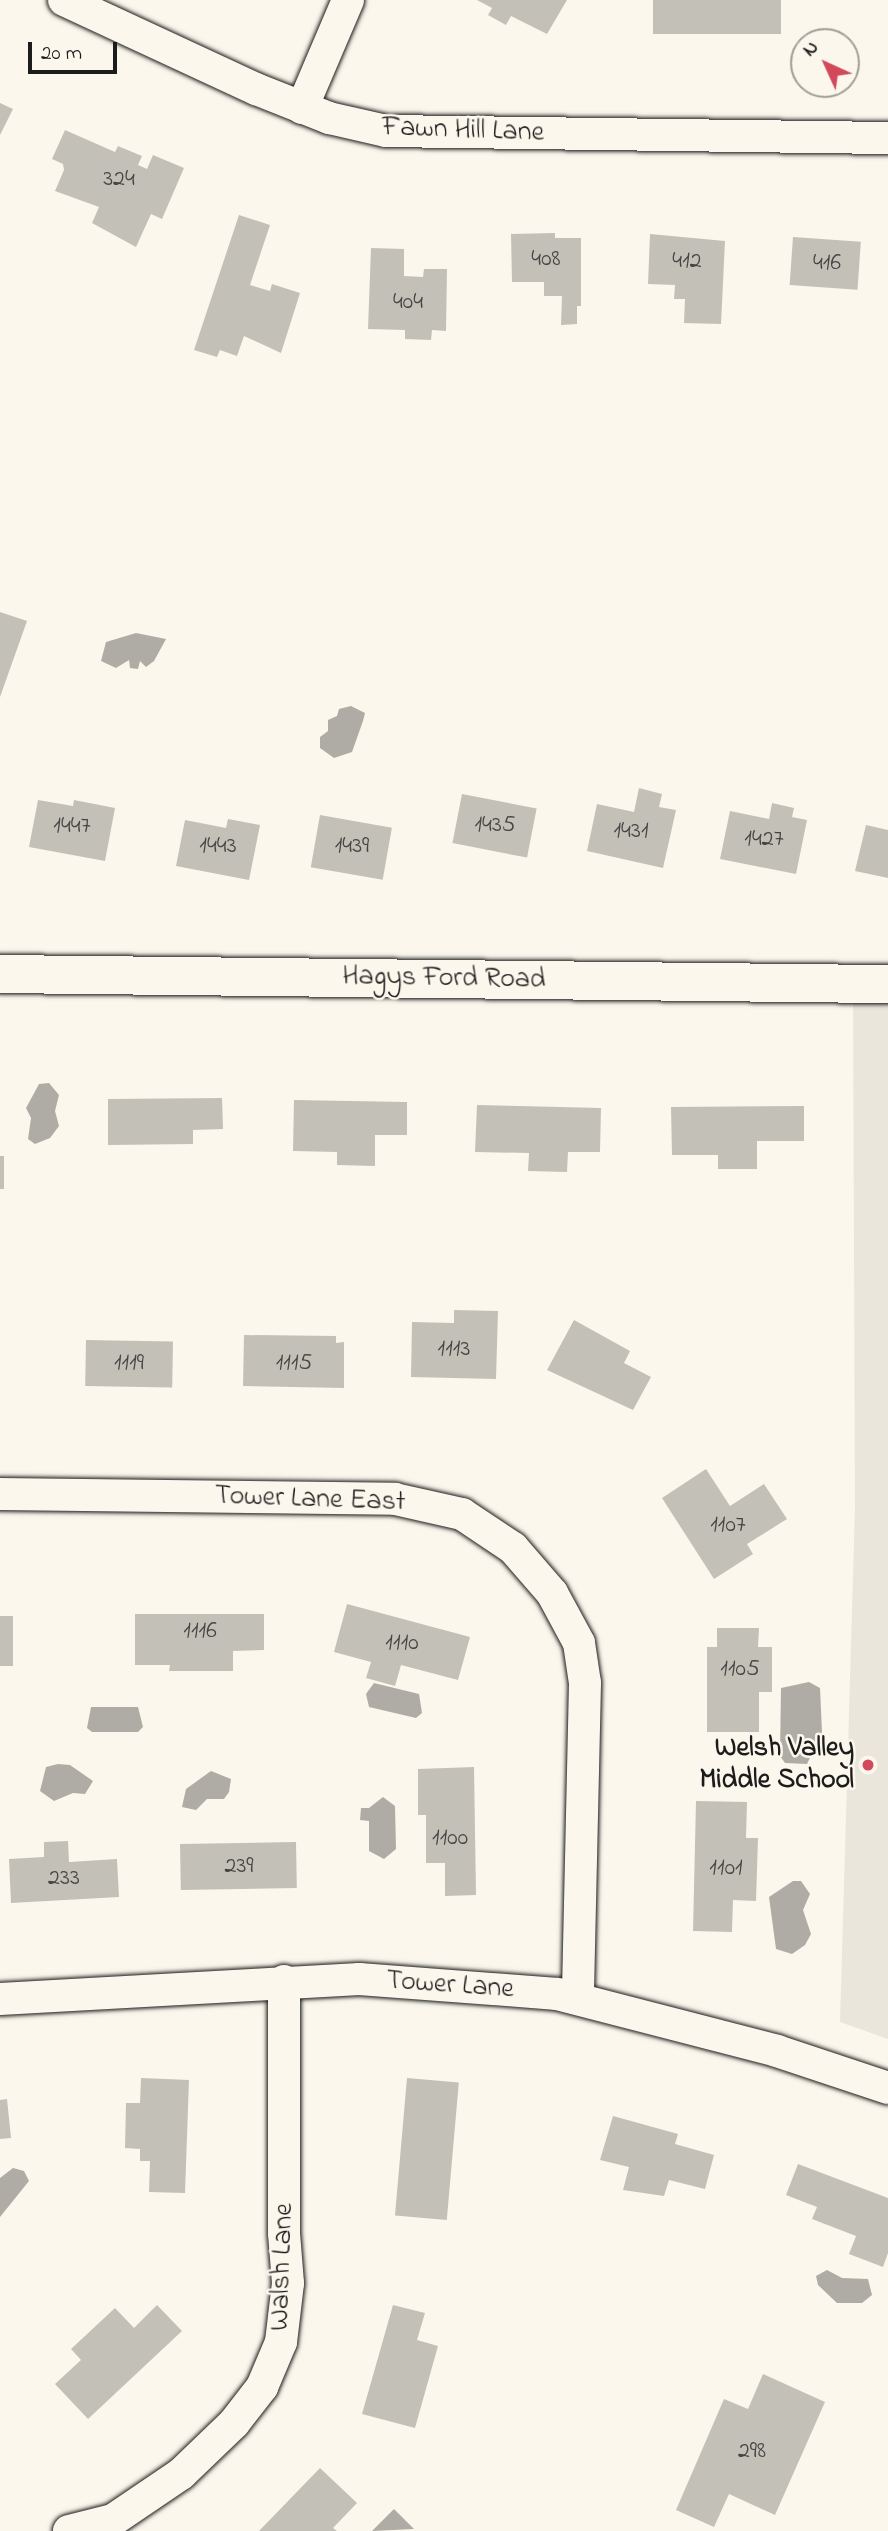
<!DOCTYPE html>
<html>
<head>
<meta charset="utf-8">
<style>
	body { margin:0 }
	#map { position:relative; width:888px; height:2531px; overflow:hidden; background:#fbf7ec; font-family:"Indie Flower",sans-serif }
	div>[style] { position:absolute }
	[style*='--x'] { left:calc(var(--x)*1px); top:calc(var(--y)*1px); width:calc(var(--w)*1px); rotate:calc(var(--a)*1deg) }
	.built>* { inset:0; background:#eae6dc }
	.water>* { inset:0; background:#afaca5 }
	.building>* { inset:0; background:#c3c0b8; transform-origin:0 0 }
	.roads { filter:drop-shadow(0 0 2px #1c1c1c) drop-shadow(0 0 2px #1c1c1c) }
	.minor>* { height:32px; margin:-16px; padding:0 16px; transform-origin:16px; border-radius:16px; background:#fbf7ec }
	.tertiary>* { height:38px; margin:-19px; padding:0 19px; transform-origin:19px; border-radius:19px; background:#fbf7ec }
	.dots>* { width:19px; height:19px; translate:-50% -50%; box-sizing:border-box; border:4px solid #fbf7ec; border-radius:50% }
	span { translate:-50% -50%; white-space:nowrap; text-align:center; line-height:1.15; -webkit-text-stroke:5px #fbf7ec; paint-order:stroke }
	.number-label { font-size:24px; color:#464543 }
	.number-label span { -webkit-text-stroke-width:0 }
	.street-label { font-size:28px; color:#1c1c1c }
	.poi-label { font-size:28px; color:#1c1c1c; font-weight:700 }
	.right { translate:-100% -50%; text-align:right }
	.north { position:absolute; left:790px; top:28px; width:70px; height:70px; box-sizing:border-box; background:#fbf7ec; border:2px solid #a29f99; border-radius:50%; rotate:315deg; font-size:19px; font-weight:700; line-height:28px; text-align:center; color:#1c1c1c }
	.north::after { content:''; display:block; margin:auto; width:24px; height:32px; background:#d1495b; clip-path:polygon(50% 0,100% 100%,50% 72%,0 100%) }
	.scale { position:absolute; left:28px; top:42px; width:89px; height:32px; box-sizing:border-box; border:4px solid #1c1c1c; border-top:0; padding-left:9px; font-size:21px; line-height:24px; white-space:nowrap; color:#1c1c1c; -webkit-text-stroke:5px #fbf7ec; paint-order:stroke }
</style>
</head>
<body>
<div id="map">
	<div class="built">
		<div style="clip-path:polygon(853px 994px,888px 994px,888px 2039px,840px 2022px,855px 1508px)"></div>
	</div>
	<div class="water">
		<div style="clip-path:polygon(136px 633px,166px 639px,154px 661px,146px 667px,140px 661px,138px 669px,130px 668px,129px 660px,116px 668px,101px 661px,106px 642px)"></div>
		<div style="clip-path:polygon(351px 706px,365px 713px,363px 721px,352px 752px,334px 758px,320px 748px,320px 737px,328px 731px,328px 720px,337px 716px,339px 709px)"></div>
		<div style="clip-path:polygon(49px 1083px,59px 1095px,55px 1111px,59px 1126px,50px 1138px,35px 1144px,28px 1139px,31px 1118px,26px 1108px,39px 1084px)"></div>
		<div style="clip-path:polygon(809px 1682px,820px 1688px,822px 1732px,807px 1764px,785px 1763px,780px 1756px,781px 1688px)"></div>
		<div style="clip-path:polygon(374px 1683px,419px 1694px,422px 1713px,416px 1718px,369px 1707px,366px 1694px)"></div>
		<div style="clip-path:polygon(91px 1707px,138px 1707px,143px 1727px,138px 1732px,92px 1732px,87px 1728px)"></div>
		<div style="clip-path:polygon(58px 1764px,70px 1765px,93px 1781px,85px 1794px,73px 1793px,54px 1801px,40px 1791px,46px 1767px)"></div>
		<div style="clip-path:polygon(211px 1771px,231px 1779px,229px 1792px,224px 1799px,207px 1799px,196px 1810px,182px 1807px,186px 1789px)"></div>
		<div style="clip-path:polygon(383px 1797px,395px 1806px,396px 1849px,384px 1859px,369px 1851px,369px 1821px,360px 1820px,361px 1808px,369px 1808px)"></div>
		<div style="clip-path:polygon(793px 1881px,801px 1881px,810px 1894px,803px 1910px,811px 1934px,805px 1945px,792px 1954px,776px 1949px,769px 1897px)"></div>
		<div style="clip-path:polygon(13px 2168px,24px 2171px,29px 2181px,0 2217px,0 2178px)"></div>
		<div style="clip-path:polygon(827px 2270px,842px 2278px,868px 2279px,872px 2295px,862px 2303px,837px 2303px,818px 2285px,816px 2276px)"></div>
		<div style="clip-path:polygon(394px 2509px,414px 2529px,372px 2531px)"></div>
	</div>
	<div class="building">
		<div style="clip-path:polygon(477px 0,567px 0,547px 34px,511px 16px,506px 25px,488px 15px,492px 8px)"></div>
		<div style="left:653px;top:0;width:128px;height:34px"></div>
		<div style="clip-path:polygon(0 103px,13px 109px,0 135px)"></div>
		<div style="clip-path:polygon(65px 130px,115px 152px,118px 146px,142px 156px,138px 165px,147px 169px,153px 155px,184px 168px,162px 219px,151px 214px,136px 247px,92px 223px,99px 207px,55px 191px,64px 170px,63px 164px,52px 159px)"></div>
		<div style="clip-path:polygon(239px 215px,270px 225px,250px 285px,270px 291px,272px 284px,300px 293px,281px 353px,244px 336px,237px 356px,220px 350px,217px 357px,194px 350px)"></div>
		<div style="clip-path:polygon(555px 233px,555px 238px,581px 238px,581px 306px,577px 306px,577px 324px,561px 325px,562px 296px,544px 296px,544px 282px,512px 282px,511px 234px)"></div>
		<div style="clip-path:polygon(650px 234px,725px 241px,721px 324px,684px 323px,685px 299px,674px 299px,675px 285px,648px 284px)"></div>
		<div style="left:793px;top:237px;width:68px;height:48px;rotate:4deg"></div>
		<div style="clip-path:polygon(371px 248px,404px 249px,404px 276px,423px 277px,424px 269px,447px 269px,446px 331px,432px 330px,431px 340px,405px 339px,405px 330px,368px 329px)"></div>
		<div style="clip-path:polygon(0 612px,27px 621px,0 697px)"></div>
		<div style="clip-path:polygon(639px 788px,662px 794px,659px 807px,676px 810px,663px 868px,587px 851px,597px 804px,634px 812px)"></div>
		<div style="left:462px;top:794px;width:76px;height:50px;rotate:11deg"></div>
		<div style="clip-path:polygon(38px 800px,73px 806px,74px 800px,115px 808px,105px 861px,29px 847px)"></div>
		<div style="clip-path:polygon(772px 803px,794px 808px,792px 817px,807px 820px,796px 874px,720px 859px,730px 811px,769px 819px)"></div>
		<div style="left:320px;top:815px;width:73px;height:53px;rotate:10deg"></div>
		<div style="clip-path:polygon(228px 819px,260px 825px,249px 880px,176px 866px,185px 820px,226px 828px)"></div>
		<div style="clip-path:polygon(866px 825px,888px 830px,888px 878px,855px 871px)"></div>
		<div style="clip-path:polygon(222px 1098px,223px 1129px,193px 1130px,193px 1144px,108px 1145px,108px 1099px)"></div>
		<div style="clip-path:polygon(294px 1100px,407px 1102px,407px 1135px,375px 1135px,375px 1166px,337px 1165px,337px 1152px,293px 1151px)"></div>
		<div style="clip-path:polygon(477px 1105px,601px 1108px,600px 1152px,568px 1152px,567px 1172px,528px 1171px,529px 1153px,475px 1152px)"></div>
		<div style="clip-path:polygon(804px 1106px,804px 1141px,757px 1141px,757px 1169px,718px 1169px,718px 1155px,672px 1155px,671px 1107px)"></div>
		<div style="left:0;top:1156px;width:4px;height:33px"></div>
		<div style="clip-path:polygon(454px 1310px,498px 1311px,496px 1379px,411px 1377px,412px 1322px,454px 1323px)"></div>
		<div style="clip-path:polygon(574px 1320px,630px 1351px,624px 1363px,651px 1377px,633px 1410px,547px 1370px)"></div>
		<div style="clip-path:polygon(244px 1335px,336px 1336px,336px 1343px,344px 1342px,344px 1388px,243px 1386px)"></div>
		<div style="left:86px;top:1340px;width:87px;height:46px;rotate:1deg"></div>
		<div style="clip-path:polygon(706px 1469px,730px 1506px,764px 1484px,787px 1519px,747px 1544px,753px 1554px,714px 1579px,662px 1498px)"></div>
		<div style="clip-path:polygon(347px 1604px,470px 1637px,458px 1680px,401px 1665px,395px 1686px,366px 1678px,371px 1662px,334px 1652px)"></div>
		<div style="clip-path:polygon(135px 1614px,264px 1614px,264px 1650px,233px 1651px,233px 1671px,169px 1671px,170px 1665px,135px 1665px)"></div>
		<div style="left:0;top:1616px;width:13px;height:50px"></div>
		<div style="clip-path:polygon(717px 1628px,759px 1628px,758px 1647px,772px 1647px,772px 1692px,759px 1692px,759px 1732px,707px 1732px,707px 1647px,717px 1647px)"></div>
		<div style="clip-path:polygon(474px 1767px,476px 1895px,445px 1896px,445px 1863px,426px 1863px,426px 1815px,418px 1815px,418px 1769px)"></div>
		<div style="clip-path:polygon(696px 1801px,747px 1802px,746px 1838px,758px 1838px,756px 1901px,733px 1900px,732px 1932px,693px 1931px)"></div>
		<div style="clip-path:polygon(68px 1841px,69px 1862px,117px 1859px,119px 1897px,11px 1903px,9px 1859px,44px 1857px,44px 1842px)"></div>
		<div style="left:296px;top:1842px;width:46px;height:116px;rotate:89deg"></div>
		<div style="clip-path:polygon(141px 2078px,189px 2080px,185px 2193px,149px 2192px,150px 2161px,140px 2161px,140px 2149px,125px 2148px,126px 2103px,140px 2103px)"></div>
		<div style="left:407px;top:2078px;width:52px;height:138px;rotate:5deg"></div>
		<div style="clip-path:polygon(7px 2099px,11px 2138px,0 2139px,0 2100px)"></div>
		<div style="clip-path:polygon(613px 2116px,678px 2134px,675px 2144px,714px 2155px,705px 2189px,669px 2180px,664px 2196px,623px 2190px,629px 2167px,600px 2160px)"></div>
		<div style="clip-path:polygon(798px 2164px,888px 2198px,888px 2253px,883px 2267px,849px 2254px,856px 2236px,812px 2219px,817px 2207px,786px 2195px)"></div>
		<div style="clip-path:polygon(157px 2305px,182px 2331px,88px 2419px,55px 2384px,81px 2360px,71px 2349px,115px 2308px,134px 2328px)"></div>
		<div style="clip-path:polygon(393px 2305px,425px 2313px,417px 2340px,438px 2346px,415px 2428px,362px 2414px)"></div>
		<div style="clip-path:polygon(763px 2374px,825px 2402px,775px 2515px,729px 2494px,714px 2527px,676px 2510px,724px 2399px,748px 2409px)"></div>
		<div style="clip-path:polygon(320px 2468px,357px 2503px,333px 2528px,337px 2531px,259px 2531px)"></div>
	</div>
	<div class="roads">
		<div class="minor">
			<div style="--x:64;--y:0;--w:212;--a:24.9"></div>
			<div style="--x:256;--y:89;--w:79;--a:21.7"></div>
			<div style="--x:329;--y:118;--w:58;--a:12.8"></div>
			<div style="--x:386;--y:131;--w:502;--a:0.8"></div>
			<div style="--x:302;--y:108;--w:117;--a:-66.9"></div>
			<div style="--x:0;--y:1494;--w:395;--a:0.7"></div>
			<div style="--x:395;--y:1499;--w:69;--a:12.6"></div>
			<div style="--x:462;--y:1514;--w:61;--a:33.7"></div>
			<div style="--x:513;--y:1548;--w:60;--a:49.1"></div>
			<div style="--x:552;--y:1593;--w:57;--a:61.6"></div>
			<div style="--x:579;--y:1643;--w:40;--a:81.5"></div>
			<div style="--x:585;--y:1683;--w:315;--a:91.3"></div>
			<div style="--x:0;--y:1999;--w:360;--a:-3.2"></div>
			<div style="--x:359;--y:1979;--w:199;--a:4.3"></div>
			<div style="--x:557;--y:1994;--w:227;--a:14.5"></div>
			<div style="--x:777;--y:2051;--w:117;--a:18.4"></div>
			<div style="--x:69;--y:2531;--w:45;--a:-14"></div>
			<div style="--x:113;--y:2520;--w:82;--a:-34.1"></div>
			<div style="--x:181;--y:2474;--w:74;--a:-43.9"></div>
			<div style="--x:234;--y:2423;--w:46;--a:-52.1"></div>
			<div style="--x:262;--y:2387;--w:49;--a:-67.1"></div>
			<div style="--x:281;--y:2342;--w:59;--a:-83.2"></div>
			<div style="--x:288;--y:2283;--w:50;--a:-94.6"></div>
			<div style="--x:284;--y:2233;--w:252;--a:-90"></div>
		</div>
		<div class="tertiary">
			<div style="--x:0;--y:974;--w:888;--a:0.65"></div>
		</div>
	</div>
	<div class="dots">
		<div style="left:868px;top:1765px;background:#d1495b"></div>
	</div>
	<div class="number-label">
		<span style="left:119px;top:180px">324</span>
		<span style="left:546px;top:260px">408</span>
		<span style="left:687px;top:262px">412</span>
		<span style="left:827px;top:264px">416</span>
		<span style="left:408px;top:303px">404</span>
		<span style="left:495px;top:826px">1435</span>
		<span style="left:72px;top:827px">1447</span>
		<span style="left:631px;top:832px">1431</span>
		<span style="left:764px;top:840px">1427</span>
		<span style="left:218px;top:847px">1443</span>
		<span style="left:352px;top:847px">1439</span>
		<span style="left:454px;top:1350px">1113</span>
		<span style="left:129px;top:1364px">1119</span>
		<span style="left:294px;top:1364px">1115</span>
		<span style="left:728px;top:1526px">1107</span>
		<span style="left:200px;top:1632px">1116</span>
		<span style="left:402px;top:1644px">1110</span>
		<span style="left:740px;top:1670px">1105</span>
		<span style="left:450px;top:1839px">1100</span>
		<span style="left:239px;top:1867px">239</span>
		<span style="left:726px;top:1869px">1101</span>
		<span style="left:64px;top:1879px">233</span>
		<span style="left:752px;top:2452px">298</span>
	</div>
	<div class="street-label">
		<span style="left:463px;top:131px;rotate:2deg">Fawn Hill Lane</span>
		<span style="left:444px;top:979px;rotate:1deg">Hagys Ford Road</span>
		<span style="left:310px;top:1500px;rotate:2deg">Tower Lane East</span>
		<span style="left:450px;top:1986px;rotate:4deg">Tower Lane</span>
		<span style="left:283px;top:2267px;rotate:-88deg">Walsh Lane</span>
	</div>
	<div class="poi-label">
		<span class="right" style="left:854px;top:1765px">Welsh Valley<br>Middle School</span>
	</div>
	<div class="north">N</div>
	<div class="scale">20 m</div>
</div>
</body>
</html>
